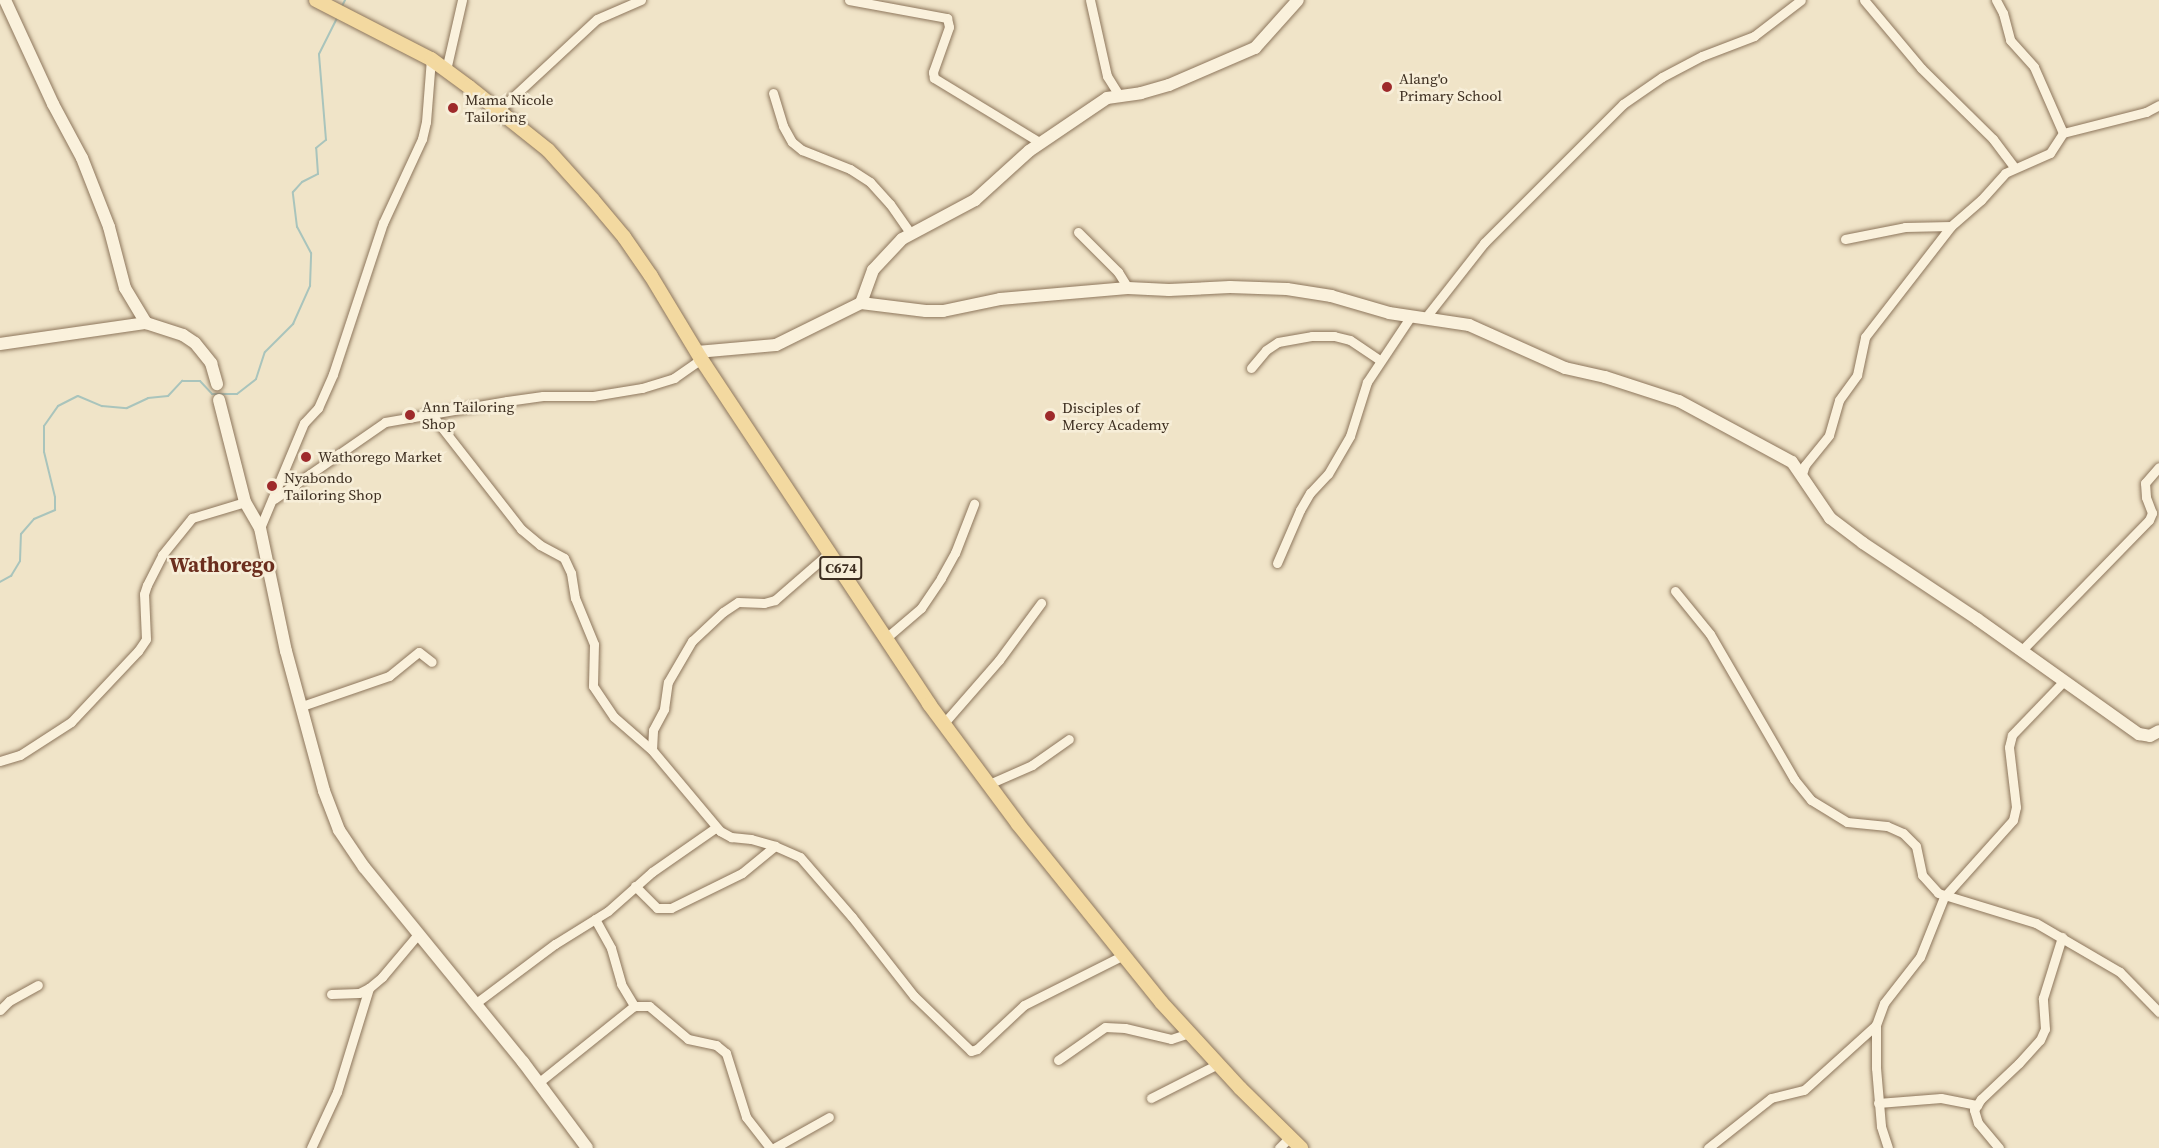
<!DOCTYPE html>
<html>
<head>
<meta charset="utf-8">
<style>
	body { margin:0 }
	#map { position:relative; width:2159px; height:1148px; overflow:hidden; background:#f0e4c8; font-family:"Source Serif 4",serif }
	div>[style] { position:absolute }
	[style*='--x'] { left:calc(var(--x)*1px); top:calc(var(--y)*1px); width:calc(var(--w)*1px); rotate:calc(var(--a)*1deg) }
	.stream>* { height:2px; margin:-1px; padding:0 1px; transform-origin:1px; border-radius:1px; background:#a9c4bc }
	.roads { filter:drop-shadow(0 0 2px #8d765c) drop-shadow(0 0 2px #8d765c) }
	.street>* { height:9px; margin:-4.5px; padding:0 4.5px; transform-origin:4.5px; border-radius:4.5px; background:#faf1dc }
	.secondary>* { height:12px; margin:-6px; padding:0 6px; transform-origin:6px; border-radius:6px; background:#faf1dc }
	.primary>* { height:14px; margin:-7px; padding:0 7px; transform-origin:7px; border-radius:7px; background:#f3d9a0 }
	.dots>* { width:16px; height:16px; translate:-50% -50%; box-sizing:border-box; border:3px solid #f7eed8; border-radius:50% }
	span { translate:-50% -50%; white-space:nowrap; text-align:center; line-height:1.15; -webkit-text-stroke:5px #f7eed8; paint-order:stroke }
	.shield-label span { padding:2px 4px; background:#f7eed8; border:2px solid; border-radius:4px; -webkit-text-stroke-width:0 }
	.shield-label { font-size:14px; color:#3d2e20; font-weight:700 }
	.poi-label { font-size:15px; color:#3d2e20 }
	.left { translate:0 -50%; text-align:left }
	.district-label { font-size:21px; color:#6b2e1e; font-weight:700 }
</style>
</head>
<body>
<div id="map">
	<div class="stream">
		<div style="--x:341;--y:8;--w:9;--a:-63"></div>
		<div style="--x:0;--y:582;--w:13;--a:-29"></div>
		<div style="--x:11;--y:576;--w:17;--a:-59"></div>
		<div style="--x:20;--y:561;--w:27;--a:-88"></div>
		<div style="--x:21;--y:534;--w:20;--a:-49"></div>
		<div style="--x:34;--y:519;--w:23;--a:-23"></div>
		<div style="--x:55;--y:510;--w:13;--a:-90"></div>
		<div style="--x:55;--y:497;--w:46;--a:-103.7"></div>
		<div style="--x:44;--y:452;--w:26;--a:-90"></div>
		<div style="--x:44;--y:426;--w:24;--a:-55"></div>
		<div style="--x:58;--y:406;--w:22;--a:-27"></div>
		<div style="--x:78;--y:396;--w:26;--a:23"></div>
		<div style="--x:102;--y:406;--w:25;--a:5"></div>
		<div style="--x:127;--y:408;--w:23;--a:-25"></div>
		<div style="--x:148;--y:398;--w:20;--a:-6"></div>
		<div style="--x:168;--y:396;--w:21;--a:-47"></div>
		<div style="--x:182;--y:381;--w:18;--a:0"></div>
		<div style="--x:200;--y:381;--w:18;--a:47"></div>
		<div style="--x:212;--y:394;--w:25;--a:0"></div>
		<div style="--x:237;--y:394;--w:24;--a:-38"></div>
		<div style="--x:256;--y:379;--w:28;--a:-72"></div>
		<div style="--x:265;--y:352;--w:40;--a:-45"></div>
		<div style="--x:293;--y:324;--w:42;--a:-65.9"></div>
		<div style="--x:310;--y:286;--w:33;--a:-88"></div>
		<div style="--x:311;--y:253;--w:30;--a:-118"></div>
		<div style="--x:297;--y:227;--w:35;--a:-97"></div>
		<div style="--x:293;--y:192;--w:13;--a:-48"></div>
		<div style="--x:302;--y:182;--w:18;--a:-27"></div>
		<div style="--x:318;--y:174;--w:26;--a:-94"></div>
		<div style="--x:316;--y:148;--w:13;--a:-39"></div>
		<div style="--x:326;--y:140;--w:86;--a:-94.7"></div>
		<div style="--x:319;--y:54;--w:42;--a:-63.4"></div>
	</div>
	<div class="roads">
		<div class="street">
			<div style="--x:849;--y:0;--w:100;--a:10.4"></div>
			<div style="--x:947;--y:18;--w:9;--a:77"></div>
			<div style="--x:949;--y:27;--w:48;--a:109.6"></div>
			<div style="--x:933;--y:72;--w:6;--a:81"></div>
			<div style="--x:934;--y:78;--w:125;--a:31.3"></div>
			<div style="--x:1090;--y:0;--w:78;--a:77.4"></div>
			<div style="--x:1107;--y:76;--w:22;--a:58"></div>
			<div style="--x:1864;--y:0;--w:89;--a:50"></div>
			<div style="--x:1921;--y:68;--w:101;--a:44.6"></div>
			<div style="--x:1993;--y:139;--w:35;--a:53"></div>
			<div style="--x:1996;--y:0;--w:15;--a:62"></div>
			<div style="--x:2003;--y:13;--w:28;--a:75"></div>
			<div style="--x:2010;--y:40;--w:36;--a:48"></div>
			<div style="--x:2034;--y:67;--w:72;--a:66.3"></div>
			<div style="--x:446;--y:70;--w:72;--a:-77.1"></div>
			<div style="--x:773;--y:93;--w:34;--a:73"></div>
			<div style="--x:783;--y:126;--w:18;--a:61"></div>
			<div style="--x:792;--y:142;--w:13;--a:39"></div>
			<div style="--x:802;--y:150;--w:52;--a:21.6"></div>
			<div style="--x:850;--y:169;--w:24;--a:33"></div>
			<div style="--x:870;--y:182;--w:30;--a:48"></div>
			<div style="--x:890;--y:204;--w:37;--a:55"></div>
			<div style="--x:500;--y:109;--w:132;--a:-42.9"></div>
			<div style="--x:597;--y:19;--w:48;--a:-23.4"></div>
			<div style="--x:1078;--y:232;--w:57;--a:45"></div>
			<div style="--x:1118;--y:272;--w:19;--a:58"></div>
			<div style="--x:1845;--y:239;--w:61;--a:-11.3"></div>
			<div style="--x:1905;--y:227;--w:46;--a:-1.2"></div>
			<div style="--x:1426;--y:317;--w:94;--a:-51.9"></div>
			<div style="--x:1484;--y:243;--w:197;--a:-45"></div>
			<div style="--x:1623;--y:104;--w:47;--a:-34.7"></div>
			<div style="--x:1662;--y:77;--w:45;--a:-27.7"></div>
			<div style="--x:1702;--y:56;--w:56;--a:-21"></div>
			<div style="--x:1754;--y:36;--w:59;--a:-37.5"></div>
			<div style="--x:1251;--y:368;--w:23;--a:-50"></div>
			<div style="--x:1266;--y:350;--w:14;--a:-34"></div>
			<div style="--x:1278;--y:342;--w:35;--a:-10"></div>
			<div style="--x:1312;--y:336;--w:22;--a:0"></div>
			<div style="--x:1334;--y:336;--w:16;--a:14"></div>
			<div style="--x:1350;--y:340;--w:36;--a:34"></div>
			<div style="--x:432;--y:415;--w:145;--a:52"></div>
			<div style="--x:521;--y:529;--w:25;--a:40"></div>
			<div style="--x:540;--y:545;--w:27;--a:28"></div>
			<div style="--x:564;--y:558;--w:17;--a:65"></div>
			<div style="--x:571;--y:573;--w:25;--a:81"></div>
			<div style="--x:575;--y:598;--w:50;--a:67.6"></div>
			<div style="--x:594;--y:644;--w:42;--a:91.4"></div>
			<div style="--x:593;--y:686;--w:37;--a:56"></div>
			<div style="--x:614;--y:717;--w:50;--a:41"></div>
			<div style="--x:652;--y:750;--w:106;--a:50"></div>
			<div style="--x:720;--y:831;--w:13;--a:29"></div>
			<div style="--x:731;--y:837;--w:20;--a:6"></div>
			<div style="--x:751;--y:839;--w:25;--a:16"></div>
			<div style="--x:775;--y:846;--w:27;--a:24"></div>
			<div style="--x:800;--y:857;--w:79;--a:49.1"></div>
			<div style="--x:852;--y:917;--w:100;--a:51.9"></div>
			<div style="--x:914;--y:996;--w:79;--a:44"></div>
			<div style="--x:971;--y:1051;--w:6;--a:-18"></div>
			<div style="--x:977;--y:1049;--w:64;--a:-43.1"></div>
			<div style="--x:1024;--y:1005;--w:112;--a:-26.6"></div>
			<div style="--x:1802;--y:474;--w:9;--a:-72"></div>
			<div style="--x:1805;--y:465;--w:38;--a:-51"></div>
			<div style="--x:1829;--y:435;--w:36;--a:-74"></div>
			<div style="--x:1839;--y:400;--w:31;--a:-54"></div>
			<div style="--x:1857;--y:375;--w:39;--a:-78"></div>
			<div style="--x:1865;--y:337;--w:140;--a:-52.2"></div>
			<div style="--x:1951;--y:226;--w:40;--a:-41"></div>
			<div style="--x:1981;--y:200;--w:36;--a:-48"></div>
			<div style="--x:2005;--y:173;--w:49;--a:-24"></div>
			<div style="--x:2050;--y:153;--w:24;--a:-57"></div>
			<div style="--x:2063;--y:133;--w:86;--a:-14.2"></div>
			<div style="--x:2146;--y:112;--w:15;--a:-28"></div>
			<div style="--x:274;--y:499;--w:135;--a:-34.7"></div>
			<div style="--x:385;--y:422;--w:124;--a:-9.8"></div>
			<div style="--x:507;--y:401;--w:36;--a:-8"></div>
			<div style="--x:543;--y:396;--w:50;--a:0"></div>
			<div style="--x:593;--y:396;--w:50;--a:-9.3"></div>
			<div style="--x:642;--y:388;--w:34;--a:-17"></div>
			<div style="--x:674;--y:378;--w:33;--a:-35"></div>
			<div style="--x:260;--y:528;--w:114;--a:-67.3"></div>
			<div style="--x:304;--y:423;--w:21;--a:-47"></div>
			<div style="--x:318;--y:408;--w:37;--a:-66"></div>
			<div style="--x:333;--y:374;--w:159;--a:-71.7"></div>
			<div style="--x:383;--y:223;--w:93;--a:-65.1"></div>
			<div style="--x:422;--y:139;--w:17;--a:-77"></div>
			<div style="--x:426;--y:122;--w:63;--a:-85.5"></div>
			<div style="--x:1277;--y:563;--w:58;--a:-66.5"></div>
			<div style="--x:1300;--y:510;--w:20;--a:-60"></div>
			<div style="--x:1310;--y:493;--w:26;--a:-47"></div>
			<div style="--x:1328;--y:474;--w:44;--a:-59.9"></div>
			<div style="--x:1350;--y:436;--w:57;--a:-72.5"></div>
			<div style="--x:1367;--y:382;--w:79;--a:-56.3"></div>
			<div style="--x:1675;--y:591;--w:55;--a:50.9"></div>
			<div style="--x:1710;--y:634;--w:168;--a:59.9"></div>
			<div style="--x:1794;--y:779;--w:27;--a:51"></div>
			<div style="--x:1811;--y:800;--w:42;--a:31.4"></div>
			<div style="--x:1847;--y:822;--w:40;--a:5.7"></div>
			<div style="--x:1887;--y:826;--w:17;--a:24"></div>
			<div style="--x:1903;--y:833;--w:18;--a:45"></div>
			<div style="--x:1916;--y:846;--w:30;--a:78"></div>
			<div style="--x:1922;--y:875;--w:24;--a:48"></div>
			<div style="--x:1938;--y:893;--w:102;--a:17"></div>
			<div style="--x:2036;--y:923;--w:97;--a:30.3"></div>
			<div style="--x:2120;--y:972;--w:56;--a:45.7"></div>
			<div style="--x:886;--y:638;--w:46;--a:-40.6"></div>
			<div style="--x:921;--y:608;--w:36;--a:-56"></div>
			<div style="--x:941;--y:578;--w:29;--a:-61"></div>
			<div style="--x:955;--y:553;--w:53;--a:-68.8"></div>
			<div style="--x:2021;--y:651;--w:183;--a:-45.7"></div>
			<div style="--x:2149;--y:520;--w:8;--a:-67"></div>
			<div style="--x:2152;--y:513;--w:17;--a:-111"></div>
			<div style="--x:2146;--y:497;--w:14;--a:-94"></div>
			<div style="--x:2145;--y:483;--w:21;--a:-49"></div>
			<div style="--x:302;--y:706;--w:92;--a:-19"></div>
			<div style="--x:389;--y:676;--w:38;--a:-39"></div>
			<div style="--x:419;--y:652;--w:16;--a:38"></div>
			<div style="--x:944;--y:723;--w:84;--a:-48.9"></div>
			<div style="--x:999;--y:660;--w:71;--a:-53.6"></div>
			<div style="--x:652;--y:750;--w:20;--a:-87"></div>
			<div style="--x:653;--y:730;--w:24;--a:-62"></div>
			<div style="--x:664;--y:709;--w:27;--a:-82"></div>
			<div style="--x:668;--y:682;--w:48;--a:-59.7"></div>
			<div style="--x:692;--y:641;--w:42;--a:-43.1"></div>
			<div style="--x:723;--y:612;--w:18;--a:-34"></div>
			<div style="--x:738;--y:602;--w:26;--a:2"></div>
			<div style="--x:764;--y:603;--w:11;--a:-15"></div>
			<div style="--x:775;--y:600;--w:73;--a:-41.1"></div>
			<div style="--x:0;--y:761;--w:21;--a:-17"></div>
			<div style="--x:20;--y:755;--w:61;--a:-32.9"></div>
			<div style="--x:71;--y:722;--w:98;--a:-46.7"></div>
			<div style="--x:138;--y:651;--w:14;--a:-56"></div>
			<div style="--x:146;--y:639;--w:45;--a:-92.5"></div>
			<div style="--x:144;--y:594;--w:9;--a:-72"></div>
			<div style="--x:147;--y:585;--w:34;--a:-63"></div>
			<div style="--x:162;--y:555;--w:48;--a:-51"></div>
			<div style="--x:192;--y:518;--w:55;--a:-16.8"></div>
			<div style="--x:989;--y:784;--w:47;--a:-23.8"></div>
			<div style="--x:1032;--y:765;--w:45;--a:-35.1"></div>
			<div style="--x:635;--y:886;--w:31;--a:45"></div>
			<div style="--x:657;--y:908;--w:14;--a:0"></div>
			<div style="--x:671;--y:908;--w:79;--a:-26.2"></div>
			<div style="--x:742;--y:873;--w:43;--a:-39.3"></div>
			<div style="--x:595;--y:919;--w:33;--a:61"></div>
			<div style="--x:611;--y:948;--w:37;--a:74"></div>
			<div style="--x:621;--y:984;--w:26;--a:59"></div>
			<div style="--x:331;--y:994;--w:28;--a:-2"></div>
			<div style="--x:359;--y:993;--w:11;--a:-27"></div>
			<div style="--x:369;--y:988;--w:17;--a:-40"></div>
			<div style="--x:382;--y:977;--w:57;--a:-49.9"></div>
			<div style="--x:476;--y:1003;--w:99;--a:-36.8"></div>
			<div style="--x:555;--y:944;--w:62;--a:-31.9"></div>
			<div style="--x:608;--y:911;--w:59;--a:-41.6"></div>
			<div style="--x:652;--y:872;--w:77;--a:-34.9"></div>
			<div style="--x:0;--y:1010;--w:13;--a:-45"></div>
			<div style="--x:9;--y:1001;--w:33;--a:-29"></div>
			<div style="--x:1058;--y:1060;--w:57;--a:-35.1"></div>
			<div style="--x:1105;--y:1027;--w:20;--a:3"></div>
			<div style="--x:1125;--y:1028;--w:47;--a:13.4"></div>
			<div style="--x:1171;--y:1039;--w:20;--a:-18"></div>
			<div style="--x:538;--y:1083;--w:123;--a:-38.7"></div>
			<div style="--x:634;--y:1006;--w:15;--a:0"></div>
			<div style="--x:649;--y:1006;--w:51;--a:40.2"></div>
			<div style="--x:688;--y:1039;--w:29;--a:12"></div>
			<div style="--x:716;--y:1045;--w:13;--a:39"></div>
			<div style="--x:726;--y:1053;--w:67;--a:72.6"></div>
			<div style="--x:746;--y:1117;--w:39;--a:52"></div>
			<div style="--x:1151;--y:1098;--w:75;--a:-26.9"></div>
			<div style="--x:1878;--y:1103;--w:63;--a:-4.5"></div>
			<div style="--x:1941;--y:1098;--w:37;--a:11"></div>
			<div style="--x:311;--y:1148;--w:62;--a:-65.1"></div>
			<div style="--x:337;--y:1092;--w:109;--a:-72.9"></div>
			<div style="--x:774;--y:1148;--w:63;--a:-29.4"></div>
			<div style="--x:1279;--y:1148;--w:16;--a:-45"></div>
			<div style="--x:1708;--y:1148;--w:80;--a:-38.4"></div>
			<div style="--x:1771;--y:1098;--w:34;--a:-14"></div>
			<div style="--x:1804;--y:1090;--w:97;--a:-42.1"></div>
			<div style="--x:1888;--y:1148;--w:23;--a:-108"></div>
			<div style="--x:1881;--y:1126;--w:58;--a:-94.9"></div>
			<div style="--x:1876;--y:1068;--w:43;--a:-90"></div>
			<div style="--x:1876;--y:1025;--w:23;--a:-70"></div>
			<div style="--x:1884;--y:1003;--w:58;--a:-52"></div>
			<div style="--x:1920;--y:957;--w:65;--a:-68.2"></div>
			<div style="--x:1944;--y:897;--w:103;--a:-48.1"></div>
			<div style="--x:2013;--y:820;--w:13;--a:-77"></div>
			<div style="--x:2016;--y:807;--w:60;--a:-96.7"></div>
			<div style="--x:2009;--y:747;--w:12;--a:-76"></div>
			<div style="--x:2012;--y:735;--w:75;--a:-46.1"></div>
			<div style="--x:1999;--y:1148;--w:33;--a:-130"></div>
			<div style="--x:1978;--y:1123;--w:14;--a:-107"></div>
			<div style="--x:1974;--y:1110;--w:13;--a:-58"></div>
			<div style="--x:1981;--y:1099;--w:52;--a:-43.5"></div>
			<div style="--x:2019;--y:1063;--w:31;--a:-48"></div>
			<div style="--x:2040;--y:1040;--w:12;--a:-66"></div>
			<div style="--x:2045;--y:1029;--w:31;--a:-94"></div>
			<div style="--x:2043;--y:998;--w:64;--a:-72.7"></div>
		</div>
		<div class="secondary">
			<div style="--x:5;--y:0;--w:115;--a:65.2"></div>
			<div style="--x:53;--y:104;--w:61;--a:61.8"></div>
			<div style="--x:82;--y:158;--w:74;--a:68.6"></div>
			<div style="--x:109;--y:227;--w:63;--a:75.3"></div>
			<div style="--x:125;--y:288;--w:41;--a:59"></div>
			<div style="--x:146;--y:323;--w:39;--a:18"></div>
			<div style="--x:183;--y:335;--w:14;--a:34"></div>
			<div style="--x:195;--y:343;--w:26;--a:51"></div>
			<div style="--x:211;--y:363;--w:22;--a:74"></div>
			<div style="--x:861;--y:303;--w:35;--a:-70"></div>
			<div style="--x:873;--y:270;--w:42;--a:-46.9"></div>
			<div style="--x:902;--y:239;--w:83;--a:-28.1"></div>
			<div style="--x:975;--y:200;--w:73;--a:-42.2"></div>
			<div style="--x:1029;--y:151;--w:94;--a:-34.2"></div>
			<div style="--x:1107;--y:98;--w:34;--a:-8"></div>
			<div style="--x:1141;--y:93;--w:29;--a:-16"></div>
			<div style="--x:1169;--y:85;--w:94;--a:-23.3"></div>
			<div style="--x:1255;--y:48;--w:64;--a:-48.1"></div>
			<div style="--x:0;--y:344;--w:148;--a:-8.2"></div>
			<div style="--x:697;--y:352;--w:79;--a:-5.1"></div>
			<div style="--x:776;--y:345;--w:95;--a:-26.3"></div>
			<div style="--x:861;--y:303;--w:65;--a:7"></div>
			<div style="--x:926;--y:311;--w:17;--a:0"></div>
			<div style="--x:943;--y:311;--w:58;--a:-11.9"></div>
			<div style="--x:1000;--y:299;--w:128;--a:-4.9"></div>
			<div style="--x:1128;--y:288;--w:41;--a:2.8"></div>
			<div style="--x:1169;--y:290;--w:61;--a:-2.8"></div>
			<div style="--x:1230;--y:287;--w:57;--a:2"></div>
			<div style="--x:1287;--y:289;--w:45;--a:9"></div>
			<div style="--x:1331;--y:296;--w:60;--a:16.3"></div>
			<div style="--x:1389;--y:313;--w:81;--a:8.5"></div>
			<div style="--x:1469;--y:325;--w:105;--a:24.1"></div>
			<div style="--x:1565;--y:368;--w:41;--a:12.7"></div>
			<div style="--x:1605;--y:377;--w:78;--a:18"></div>
			<div style="--x:1679;--y:401;--w:128;--a:28.4"></div>
			<div style="--x:1792;--y:462;--w:68;--a:55.8"></div>
			<div style="--x:1830;--y:518;--w:41;--a:37.1"></div>
			<div style="--x:1863;--y:543;--w:137;--a:33.7"></div>
			<div style="--x:1977;--y:619;--w:199;--a:35.4"></div>
			<div style="--x:2139;--y:734;--w:11;--a:10"></div>
			<div style="--x:2150;--y:736;--w:10;--a:-29"></div>
			<div style="--x:219;--y:400;--w:105;--a:75.7"></div>
			<div style="--x:245;--y:502;--w:30;--a:60"></div>
			<div style="--x:260;--y:528;--w:126;--a:78.1"></div>
			<div style="--x:286;--y:651;--w:145;--a:74.8"></div>
			<div style="--x:324;--y:791;--w:42;--a:69"></div>
			<div style="--x:339;--y:830;--w:45;--a:56"></div>
			<div style="--x:364;--y:867;--w:252;--a:50.8"></div>
			<div style="--x:523;--y:1062;--w:107;--a:53.3"></div>
		</div>
		<div class="primary">
			<div style="--x:316;--y:0;--w:129;--a:27.2"></div>
			<div style="--x:431;--y:59;--w:47;--a:36.4"></div>
			<div style="--x:469;--y:87;--w:101;--a:38.6"></div>
			<div style="--x:548;--y:150;--w:67;--a:48"></div>
			<div style="--x:593;--y:200;--w:48;--a:50"></div>
			<div style="--x:624;--y:237;--w:47;--a:55.3"></div>
			<div style="--x:651;--y:276;--w:97;--a:58.9"></div>
			<div style="--x:701;--y:359;--w:414;--a:56.5"></div>
			<div style="--x:929;--y:704;--w:149;--a:53.4"></div>
			<div style="--x:1018;--y:824;--w:228;--a:51.2"></div>
			<div style="--x:1161;--y:1002;--w:117;--a:47.4"></div>
			<div style="--x:1240;--y:1088;--w:86;--a:44.5"></div>
		</div>
	</div>
	<div class="dots">
		<div style="left:1387px;top:87px;background:#9e2a2b"></div>
		<div style="left:453px;top:108px;background:#9e2a2b"></div>
		<div style="left:410px;top:415px;background:#9e2a2b"></div>
		<div style="left:1050px;top:416px;background:#9e2a2b"></div>
		<div style="left:306px;top:457px;background:#9e2a2b"></div>
		<div style="left:272px;top:486px;background:#9e2a2b"></div>
	</div>
	<div class="shield-label">
		<span style="left:841px;top:568px">C674</span>
	</div>
	<div class="poi-label">
		<span class="left" style="left:1399px;top:87px">Alang'o<br>Primary School</span>
		<span class="left" style="left:465px;top:108px">Mama Nicole<br>Tailoring</span>
		<span class="left" style="left:422px;top:415px">Ann Tailoring<br>Shop</span>
		<span class="left" style="left:1062px;top:416px">Disciples of<br>Mercy Academy</span>
		<span class="left" style="left:318px;top:457px">Wathorego Market</span>
		<span class="left" style="left:284px;top:486px">Nyabondo<br>Tailoring Shop</span>
	</div>
	<div class="district-label">
		<span style="left:222px;top:565px">Wathorego</span>
	</div>
</div>
</body>
</html>
